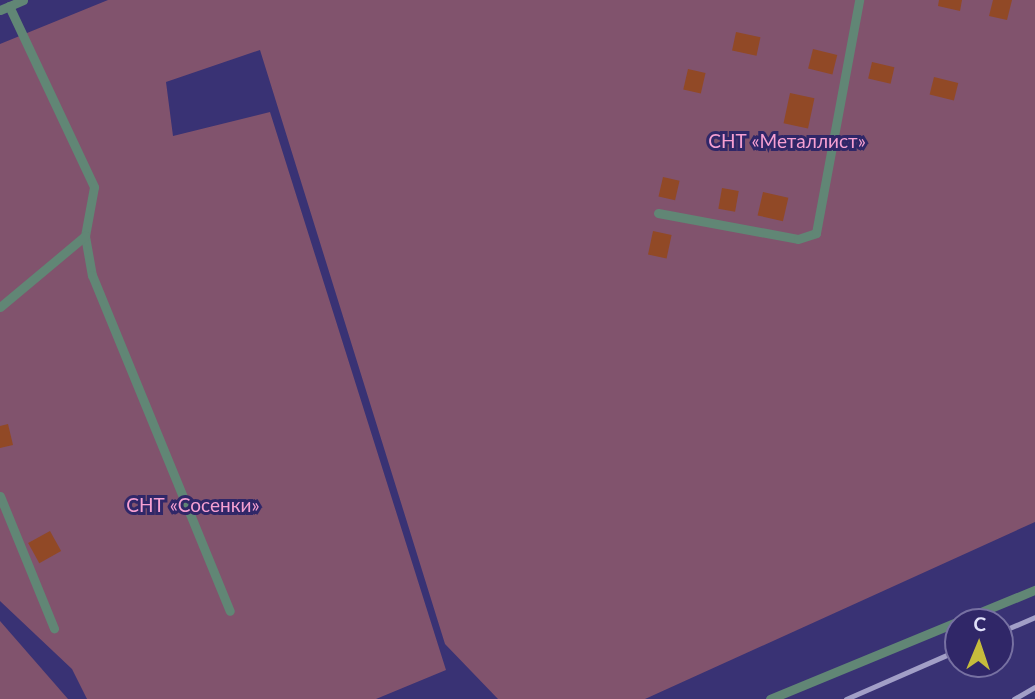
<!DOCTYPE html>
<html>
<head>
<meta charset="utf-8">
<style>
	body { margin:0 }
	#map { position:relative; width:1035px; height:699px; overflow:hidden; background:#393274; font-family:Lato,sans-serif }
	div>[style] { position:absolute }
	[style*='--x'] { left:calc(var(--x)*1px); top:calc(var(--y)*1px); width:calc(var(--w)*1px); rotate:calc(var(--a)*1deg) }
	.green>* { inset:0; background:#81536d }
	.building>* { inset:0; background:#914926; transform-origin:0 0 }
	.service>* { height:9px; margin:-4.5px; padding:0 4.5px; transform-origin:4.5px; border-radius:4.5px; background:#618675 }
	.rail>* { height:5px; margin:-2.5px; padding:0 2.5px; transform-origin:2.5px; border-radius:2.5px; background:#a29fc7 }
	span { translate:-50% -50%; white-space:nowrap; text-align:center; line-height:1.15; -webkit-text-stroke:6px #302768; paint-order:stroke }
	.park-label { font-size:19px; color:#f6a0d2 }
	.north { position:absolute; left:944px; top:608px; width:70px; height:70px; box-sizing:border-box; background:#302768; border:2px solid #7771a2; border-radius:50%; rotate:2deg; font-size:19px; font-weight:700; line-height:28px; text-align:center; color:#e1e1f9 }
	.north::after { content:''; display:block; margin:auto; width:24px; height:32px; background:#c6bc3c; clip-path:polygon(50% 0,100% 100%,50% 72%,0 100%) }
</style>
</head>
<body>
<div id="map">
	<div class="green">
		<div style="clip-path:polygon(108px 0,1035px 0,1035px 522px,645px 699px,498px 699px,445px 644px,260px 50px,166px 82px,173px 136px,270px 112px,446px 670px,376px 699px,87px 699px,72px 669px,0 601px,0 44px)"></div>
		<div style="clip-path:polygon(0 621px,68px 699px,0 699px)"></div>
	</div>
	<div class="building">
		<div style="clip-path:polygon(939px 0,962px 0,960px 11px,938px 6px)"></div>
		<div style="clip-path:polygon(993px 0,1012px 0,1007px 20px,989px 16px)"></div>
		<div style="left:736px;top:32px;width:25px;height:19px;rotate:12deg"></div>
		<div style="left:813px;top:49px;width:25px;height:20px;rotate:14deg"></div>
		<div style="left:872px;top:62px;width:23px;height:17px;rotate:13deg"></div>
		<div style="left:688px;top:69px;width:18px;height:21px;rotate:13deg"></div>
		<div style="left:934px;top:77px;width:25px;height:18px;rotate:14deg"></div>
		<div style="left:790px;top:93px;width:25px;height:31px;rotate:12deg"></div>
		<div style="left:663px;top:177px;width:17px;height:20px;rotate:13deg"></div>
		<div style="left:722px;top:188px;width:17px;height:21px;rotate:10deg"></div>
		<div style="left:763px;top:192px;width:26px;height:24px;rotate:13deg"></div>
		<div style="left:653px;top:231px;width:19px;height:24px;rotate:12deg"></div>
		<div style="clip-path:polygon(8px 424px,13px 445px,0 448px,0 426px)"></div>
		<div style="left:50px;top:531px;width:23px;height:25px;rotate:61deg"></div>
	</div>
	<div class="service">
		<div style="--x:9;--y:6;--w:200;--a:64.8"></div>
		<div style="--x:94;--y:187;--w:50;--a:100.4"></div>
		<div style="--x:85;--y:236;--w:40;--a:80"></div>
		<div style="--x:92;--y:275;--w:363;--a:67.7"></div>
		<div style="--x:0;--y:10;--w:25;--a:-23"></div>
		<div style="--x:658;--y:213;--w:142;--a:10.5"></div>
		<div style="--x:798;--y:239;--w:19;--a:-18"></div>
		<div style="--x:816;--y:233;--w:237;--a:-79.5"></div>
		<div style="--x:0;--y:307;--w:111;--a:-39.9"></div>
		<div style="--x:0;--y:496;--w:143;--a:67.8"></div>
		<div style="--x:770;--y:699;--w:287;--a:-22.4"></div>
	</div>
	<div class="rail">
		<div style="--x:1000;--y:632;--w:38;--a:-23"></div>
		<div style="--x:846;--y:699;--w:122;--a:-23.6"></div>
		<div style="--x:1014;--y:699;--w:24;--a:-30"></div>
	</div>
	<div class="park-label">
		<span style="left:787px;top:141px">СНТ «Металлист»</span>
		<span style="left:193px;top:505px">СНТ «Сосенки»</span>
	</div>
	<div class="north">С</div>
</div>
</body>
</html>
